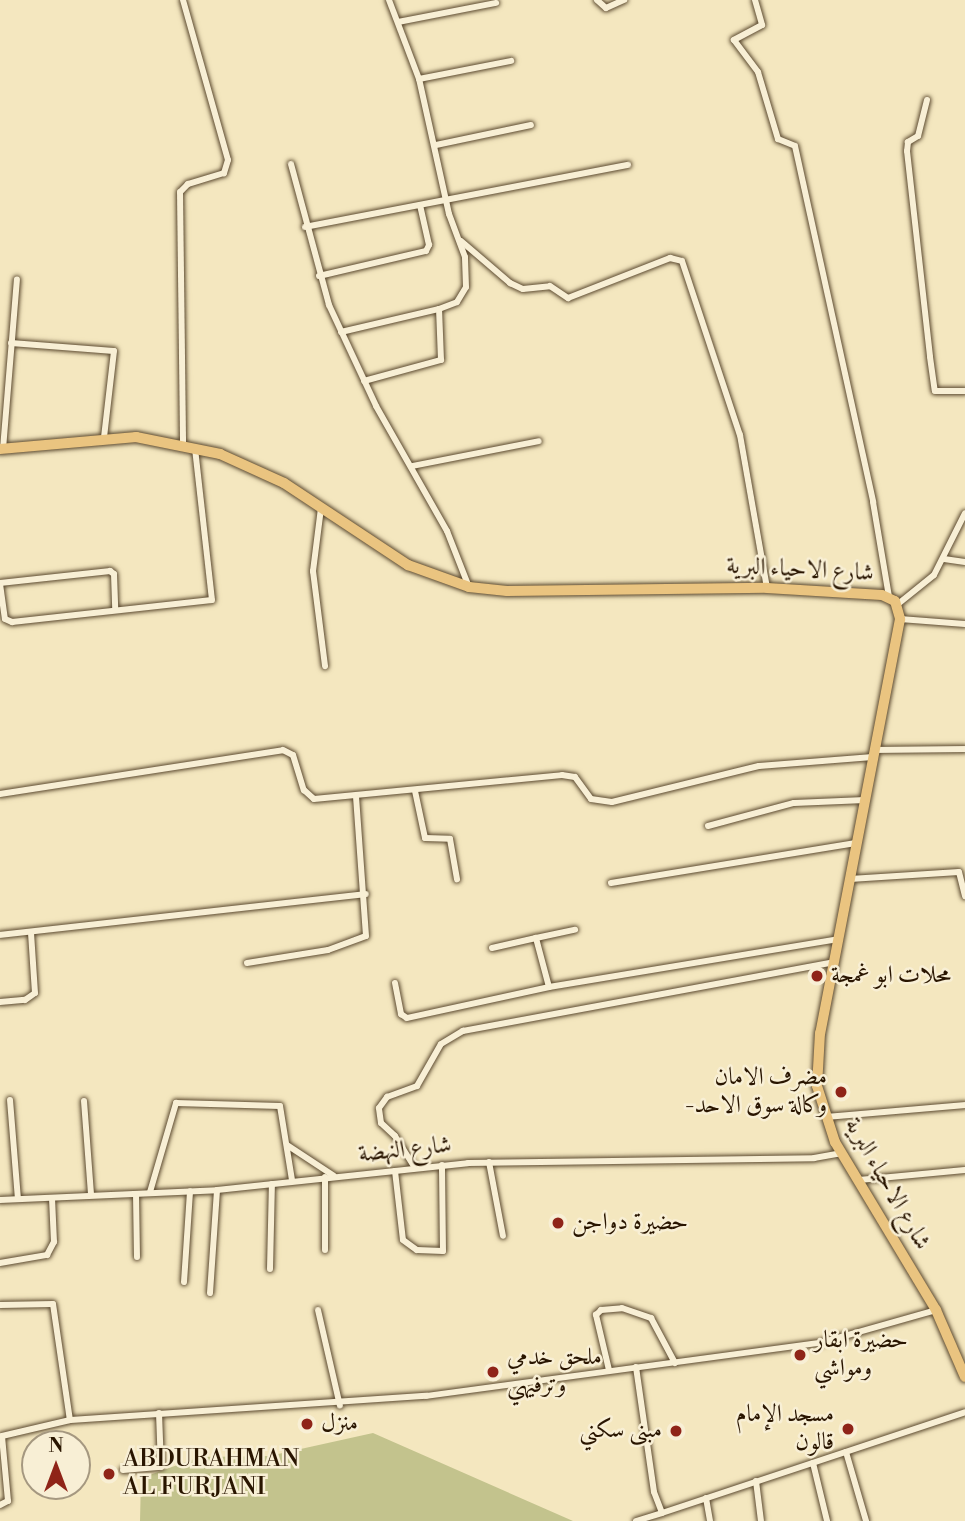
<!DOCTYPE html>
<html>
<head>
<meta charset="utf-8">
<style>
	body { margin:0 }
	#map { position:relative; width:965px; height:1521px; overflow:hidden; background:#f4e7bf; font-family:"Libre Bodoni",Amiri,serif }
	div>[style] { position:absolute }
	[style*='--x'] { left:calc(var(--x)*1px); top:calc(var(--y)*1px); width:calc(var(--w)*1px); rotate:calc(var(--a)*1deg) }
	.green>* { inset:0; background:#c3c38d }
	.roads { filter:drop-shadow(0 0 2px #5c4a30) drop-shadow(0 0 2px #5c4a30) }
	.minor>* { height:6px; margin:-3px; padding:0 3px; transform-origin:3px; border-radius:3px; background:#f8efd5 }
	.primary>* { height:10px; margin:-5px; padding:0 5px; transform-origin:5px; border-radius:5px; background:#eac480 }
	.dots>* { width:19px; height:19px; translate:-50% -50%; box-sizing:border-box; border:4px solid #f8efd5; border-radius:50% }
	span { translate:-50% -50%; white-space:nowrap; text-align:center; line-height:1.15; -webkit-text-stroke:5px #f8efd5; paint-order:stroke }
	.street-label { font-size:24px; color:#291500 }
	.poi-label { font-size:24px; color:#291500 }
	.left { translate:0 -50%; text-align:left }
	.right { translate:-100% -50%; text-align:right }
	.north { position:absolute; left:21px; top:1430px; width:70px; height:70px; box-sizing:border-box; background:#f8efd5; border:2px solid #a59880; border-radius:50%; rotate:0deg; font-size:19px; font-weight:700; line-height:28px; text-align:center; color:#291500 }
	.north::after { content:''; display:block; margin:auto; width:24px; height:32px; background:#8f2418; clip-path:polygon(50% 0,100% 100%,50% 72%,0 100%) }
</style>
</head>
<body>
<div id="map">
	<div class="green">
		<div style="clip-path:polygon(373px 1433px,573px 1521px,140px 1521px,141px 1478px,200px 1457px,269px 1456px)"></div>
	</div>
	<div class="roads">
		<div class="minor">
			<div style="--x:183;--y:0;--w:166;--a:74.3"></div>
			<div style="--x:228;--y:160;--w:14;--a:107"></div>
			<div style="--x:224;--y:173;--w:38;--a:163"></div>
			<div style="--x:188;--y:184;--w:11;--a:135"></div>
			<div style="--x:180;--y:192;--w:252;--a:89.3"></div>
			<div style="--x:597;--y:0;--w:12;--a:42"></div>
			<div style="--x:606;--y:8;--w:20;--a:-24"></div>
			<div style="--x:755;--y:0;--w:26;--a:74"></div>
			<div style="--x:762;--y:25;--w:32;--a:152"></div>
			<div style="--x:734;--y:40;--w:40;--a:53"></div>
			<div style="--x:758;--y:72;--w:70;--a:73.4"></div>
			<div style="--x:778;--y:139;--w:18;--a:22"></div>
			<div style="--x:795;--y:146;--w:364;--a:77.6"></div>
			<div style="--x:873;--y:502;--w:96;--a:80.4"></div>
			<div style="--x:398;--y:22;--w:100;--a:-11"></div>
			<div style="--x:419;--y:79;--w:94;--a:-11.1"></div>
			<div style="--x:927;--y:100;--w:37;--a:104"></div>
			<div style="--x:918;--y:136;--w:12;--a:149"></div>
			<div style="--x:908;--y:142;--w:9;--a:96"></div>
			<div style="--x:907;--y:151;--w:207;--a:83.6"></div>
			<div style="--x:930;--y:357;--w:34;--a:82"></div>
			<div style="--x:935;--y:391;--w:30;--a:0"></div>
			<div style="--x:436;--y:145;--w:97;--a:-11.9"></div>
			<div style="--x:291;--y:164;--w:146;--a:74.9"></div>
			<div style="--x:329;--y:305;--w:111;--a:65"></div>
			<div style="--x:376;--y:406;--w:144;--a:60.4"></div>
			<div style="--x:447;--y:531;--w:60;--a:68.6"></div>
			<div style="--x:305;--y:227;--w:329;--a:-10.9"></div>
			<div style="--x:461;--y:241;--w:65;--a:40.6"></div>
			<div style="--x:510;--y:283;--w:14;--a:25"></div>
			<div style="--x:523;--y:289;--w:27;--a:-6"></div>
			<div style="--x:550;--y:286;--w:22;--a:34"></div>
			<div style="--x:568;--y:298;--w:110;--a:-21.4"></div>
			<div style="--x:670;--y:258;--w:12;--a:14"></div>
			<div style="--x:682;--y:261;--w:183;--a:71.6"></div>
			<div style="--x:740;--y:435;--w:155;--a:80"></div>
			<div style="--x:319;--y:276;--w:110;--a:-13.2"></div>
			<div style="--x:426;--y:251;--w:7;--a:-63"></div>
			<div style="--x:429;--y:245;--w:41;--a:-102.7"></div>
			<div style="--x:341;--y:332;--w:101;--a:-13.2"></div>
			<div style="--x:439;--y:309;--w:19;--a:-21"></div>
			<div style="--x:457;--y:302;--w:17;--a:-59"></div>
			<div style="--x:466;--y:287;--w:30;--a:-92"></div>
			<div style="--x:465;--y:257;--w:46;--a:-110.4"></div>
			<div style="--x:449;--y:214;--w:138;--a:-102.5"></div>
			<div style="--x:419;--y:79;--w:85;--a:-110.8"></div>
			<div style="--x:11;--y:343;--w:103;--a:4.4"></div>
			<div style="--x:114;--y:351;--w:88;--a:96.6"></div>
			<div style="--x:364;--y:381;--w:80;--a:-15.3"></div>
			<div style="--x:441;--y:360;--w:51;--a:-92.2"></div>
			<div style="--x:3;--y:449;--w:170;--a:-85.3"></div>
			<div style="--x:412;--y:466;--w:129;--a:-11.1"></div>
			<div style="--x:321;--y:508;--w:64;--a:97.2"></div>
			<div style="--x:313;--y:571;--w:96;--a:82.8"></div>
			<div style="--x:944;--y:559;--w:21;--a:8"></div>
			<div style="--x:0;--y:583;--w:111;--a:-6.2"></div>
			<div style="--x:110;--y:571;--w:5;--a:37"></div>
			<div style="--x:114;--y:574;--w:34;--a:88"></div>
			<div style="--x:0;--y:584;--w:35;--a:82"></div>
			<div style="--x:5;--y:619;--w:8;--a:23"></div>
			<div style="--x:12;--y:622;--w:201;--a:-6.3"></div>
			<div style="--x:212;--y:600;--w:152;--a:-96.4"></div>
			<div style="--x:898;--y:604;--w:46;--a:-38.9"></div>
			<div style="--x:934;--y:575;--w:69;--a:-63.4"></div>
			<div style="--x:900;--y:619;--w:65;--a:4.4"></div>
			<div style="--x:875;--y:750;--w:90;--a:-0.6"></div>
			<div style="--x:415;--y:791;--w:48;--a:78"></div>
			<div style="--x:425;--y:838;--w:25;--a:2"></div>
			<div style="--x:450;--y:839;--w:41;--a:80.1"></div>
			<div style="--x:0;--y:794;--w:286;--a:-8.8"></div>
			<div style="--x:283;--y:750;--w:11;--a:27"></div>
			<div style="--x:293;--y:755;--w:37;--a:73"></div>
			<div style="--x:304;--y:790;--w:13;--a:42"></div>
			<div style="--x:314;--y:799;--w:249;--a:-5.5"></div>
			<div style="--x:562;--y:775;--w:13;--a:9"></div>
			<div style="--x:575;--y:777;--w:27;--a:54"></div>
			<div style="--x:591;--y:799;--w:21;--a:8"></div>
			<div style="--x:612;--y:802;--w:151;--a:-13.8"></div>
			<div style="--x:759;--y:766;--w:114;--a:-4.5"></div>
			<div style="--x:708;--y:826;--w:89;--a:-15"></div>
			<div style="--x:794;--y:803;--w:71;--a:-2.4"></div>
			<div style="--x:850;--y:879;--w:109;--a:-3.7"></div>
			<div style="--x:959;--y:872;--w:25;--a:76"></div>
			<div style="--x:611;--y:883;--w:248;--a:-9.3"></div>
			<div style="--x:0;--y:935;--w:368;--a:-6.4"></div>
			<div style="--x:492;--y:948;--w:45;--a:-12.8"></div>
			<div style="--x:247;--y:963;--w:82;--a:-9.1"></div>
			<div style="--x:328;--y:950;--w:40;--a:-20.2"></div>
			<div style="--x:366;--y:936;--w:139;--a:-94.1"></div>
			<div style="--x:395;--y:983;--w:32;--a:79"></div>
			<div style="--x:401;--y:1014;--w:7;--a:34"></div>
			<div style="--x:407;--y:1018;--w:145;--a:-12.3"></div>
			<div style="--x:549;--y:987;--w:293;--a:-9.4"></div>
			<div style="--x:549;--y:987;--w:51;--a:-104.9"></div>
			<div style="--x:536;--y:938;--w:40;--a:-12"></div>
			<div style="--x:0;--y:1002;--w:25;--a:-5"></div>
			<div style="--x:25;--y:1000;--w:12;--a:-35"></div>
			<div style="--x:35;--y:993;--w:61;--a:-93.8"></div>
			<div style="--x:10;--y:1100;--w:99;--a:85.4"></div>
			<div style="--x:84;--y:1101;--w:94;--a:85.7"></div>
			<div style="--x:826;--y:1117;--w:140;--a:-4.9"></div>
			<div style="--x:287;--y:1145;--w:56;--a:33.4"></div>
			<div style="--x:489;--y:1162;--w:75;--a:79.3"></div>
			<div style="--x:415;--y:1168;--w:38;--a:-122"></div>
			<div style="--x:395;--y:1136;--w:19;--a:-137"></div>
			<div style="--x:381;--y:1123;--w:15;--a:-98"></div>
			<div style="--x:379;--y:1108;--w:14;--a:-54"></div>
			<div style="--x:387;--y:1097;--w:32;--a:-20"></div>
			<div style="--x:417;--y:1086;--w:48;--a:-60.3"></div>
			<div style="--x:441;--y:1044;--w:26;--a:-31"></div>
			<div style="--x:463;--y:1031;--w:378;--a:-10.5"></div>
			<div style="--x:395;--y:1171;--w:69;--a:83.4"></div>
			<div style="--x:403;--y:1240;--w:17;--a:36"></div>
			<div style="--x:417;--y:1250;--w:26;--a:2"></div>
			<div style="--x:443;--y:1251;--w:86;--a:-90.7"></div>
			<div style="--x:859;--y:1180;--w:106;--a:-5.4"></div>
			<div style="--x:150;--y:1192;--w:93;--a:-73.7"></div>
			<div style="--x:176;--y:1103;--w:104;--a:1.7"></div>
			<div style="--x:280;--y:1106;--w:75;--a:80.8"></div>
			<div style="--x:136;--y:1194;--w:63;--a:89.1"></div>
			<div style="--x:0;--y:1200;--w:217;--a:-2.6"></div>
			<div style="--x:217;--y:1190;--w:252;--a:-6.1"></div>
			<div style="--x:468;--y:1163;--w:346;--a:-0.8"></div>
			<div style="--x:814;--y:1158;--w:27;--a:-10"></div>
			<div style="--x:325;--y:1250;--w:73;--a:-90"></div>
			<div style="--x:0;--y:1263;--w:48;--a:-9.7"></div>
			<div style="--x:47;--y:1255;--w:15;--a:-62"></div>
			<div style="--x:54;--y:1242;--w:44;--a:-92.6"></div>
			<div style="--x:270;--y:1269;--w:85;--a:-88.7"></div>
			<div style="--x:184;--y:1282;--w:91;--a:-86.2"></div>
			<div style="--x:210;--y:1293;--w:103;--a:-86.1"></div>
			<div style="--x:0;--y:1305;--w:53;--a:-1.1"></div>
			<div style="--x:53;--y:1304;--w:117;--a:81.7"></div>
			<div style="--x:70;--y:1420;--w:357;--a:-3.9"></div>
			<div style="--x:426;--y:1396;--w:401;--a:-7.7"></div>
			<div style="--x:823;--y:1342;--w:117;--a:-15.8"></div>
			<div style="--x:318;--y:1310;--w:98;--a:77.1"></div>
			<div style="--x:636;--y:1367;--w:126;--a:81.8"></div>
			<div style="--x:654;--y:1492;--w:22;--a:69"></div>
			<div style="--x:662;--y:1513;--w:319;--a:-18.4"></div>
			<div style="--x:609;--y:1370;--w:57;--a:-103.3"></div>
			<div style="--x:596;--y:1315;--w:7;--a:-45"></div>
			<div style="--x:601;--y:1310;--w:21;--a:-5"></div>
			<div style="--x:622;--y:1308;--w:31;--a:19"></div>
			<div style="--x:651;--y:1318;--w:51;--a:61.9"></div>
			<div style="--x:846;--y:1452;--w:72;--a:73.8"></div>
			<div style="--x:813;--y:1463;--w:60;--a:76.4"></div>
			<div style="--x:123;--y:1470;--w:38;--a:-5"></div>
			<div style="--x:161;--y:1467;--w:54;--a:-92.1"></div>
			<div style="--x:756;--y:1481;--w:40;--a:82.9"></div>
			<div style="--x:706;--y:1498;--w:23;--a:80"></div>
			<div style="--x:0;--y:1505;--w:9;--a:-27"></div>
			<div style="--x:8;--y:1501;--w:65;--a:-95.3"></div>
			<div style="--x:2;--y:1436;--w:70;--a:-13.2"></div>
			<div style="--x:636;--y:1521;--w:27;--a:-17"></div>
		</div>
		<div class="primary">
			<div style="--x:0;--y:449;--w:137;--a:-5"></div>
			<div style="--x:136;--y:437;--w:86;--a:11.4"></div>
			<div style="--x:220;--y:454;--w:70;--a:24.4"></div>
			<div style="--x:284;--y:483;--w:149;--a:33.5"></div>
			<div style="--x:408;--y:565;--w:65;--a:19.8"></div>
			<div style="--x:469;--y:587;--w:38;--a:6"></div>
			<div style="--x:507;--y:591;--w:260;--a:-0.7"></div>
			<div style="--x:767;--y:588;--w:115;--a:3.5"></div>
			<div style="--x:882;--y:595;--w:14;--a:25"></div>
			<div style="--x:895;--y:601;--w:19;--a:74"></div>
			<div style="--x:900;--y:619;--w:422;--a:100.9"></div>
			<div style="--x:820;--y:1033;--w:53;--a:93.2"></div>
			<div style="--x:817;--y:1086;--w:59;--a:72.2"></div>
			<div style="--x:835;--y:1142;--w:196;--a:59"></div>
			<div style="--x:936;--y:1310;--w:73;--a:66.6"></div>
		</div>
	</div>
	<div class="dots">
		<div style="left:817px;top:976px;background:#8f2418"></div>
		<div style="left:841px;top:1092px;background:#8f2418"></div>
		<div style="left:558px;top:1223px;background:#8f2418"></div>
		<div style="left:800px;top:1355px;background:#8f2418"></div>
		<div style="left:493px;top:1372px;background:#8f2418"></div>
		<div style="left:307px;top:1424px;background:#8f2418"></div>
		<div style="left:848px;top:1429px;background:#8f2418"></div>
		<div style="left:676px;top:1431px;background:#8f2418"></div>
		<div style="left:109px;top:1474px;background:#8f2418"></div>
	</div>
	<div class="street-label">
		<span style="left:800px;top:570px;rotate:3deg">شارع الاحياء البرية</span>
		<span style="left:405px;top:1150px;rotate:-6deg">شارع النهضة</span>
		<span style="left:887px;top:1184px;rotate:60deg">شارع الاحياء البرية</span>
	</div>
	<div class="poi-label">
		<span class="left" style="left:831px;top:976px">محلات ابو غمجة</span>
		<span class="right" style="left:827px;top:1092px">مضرف الامان<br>-وكالة سوق الاحد</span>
		<span class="left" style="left:572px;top:1223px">حضيرة دواجن</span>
		<span class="left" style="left:814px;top:1355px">حضيرة ابقار<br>ومواشي</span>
		<span class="left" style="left:507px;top:1372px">ملحق خدمي<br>وترفيهي</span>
		<span class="right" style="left:834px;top:1429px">مسجد الإمام<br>قالون</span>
		<span class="left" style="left:321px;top:1424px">منزل</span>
		<span class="right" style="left:662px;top:1431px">مبنى سكني</span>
		<span class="left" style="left:123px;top:1474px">ABDURAHMAN<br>AL FURJANI</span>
	</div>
	<div class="north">N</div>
</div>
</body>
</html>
